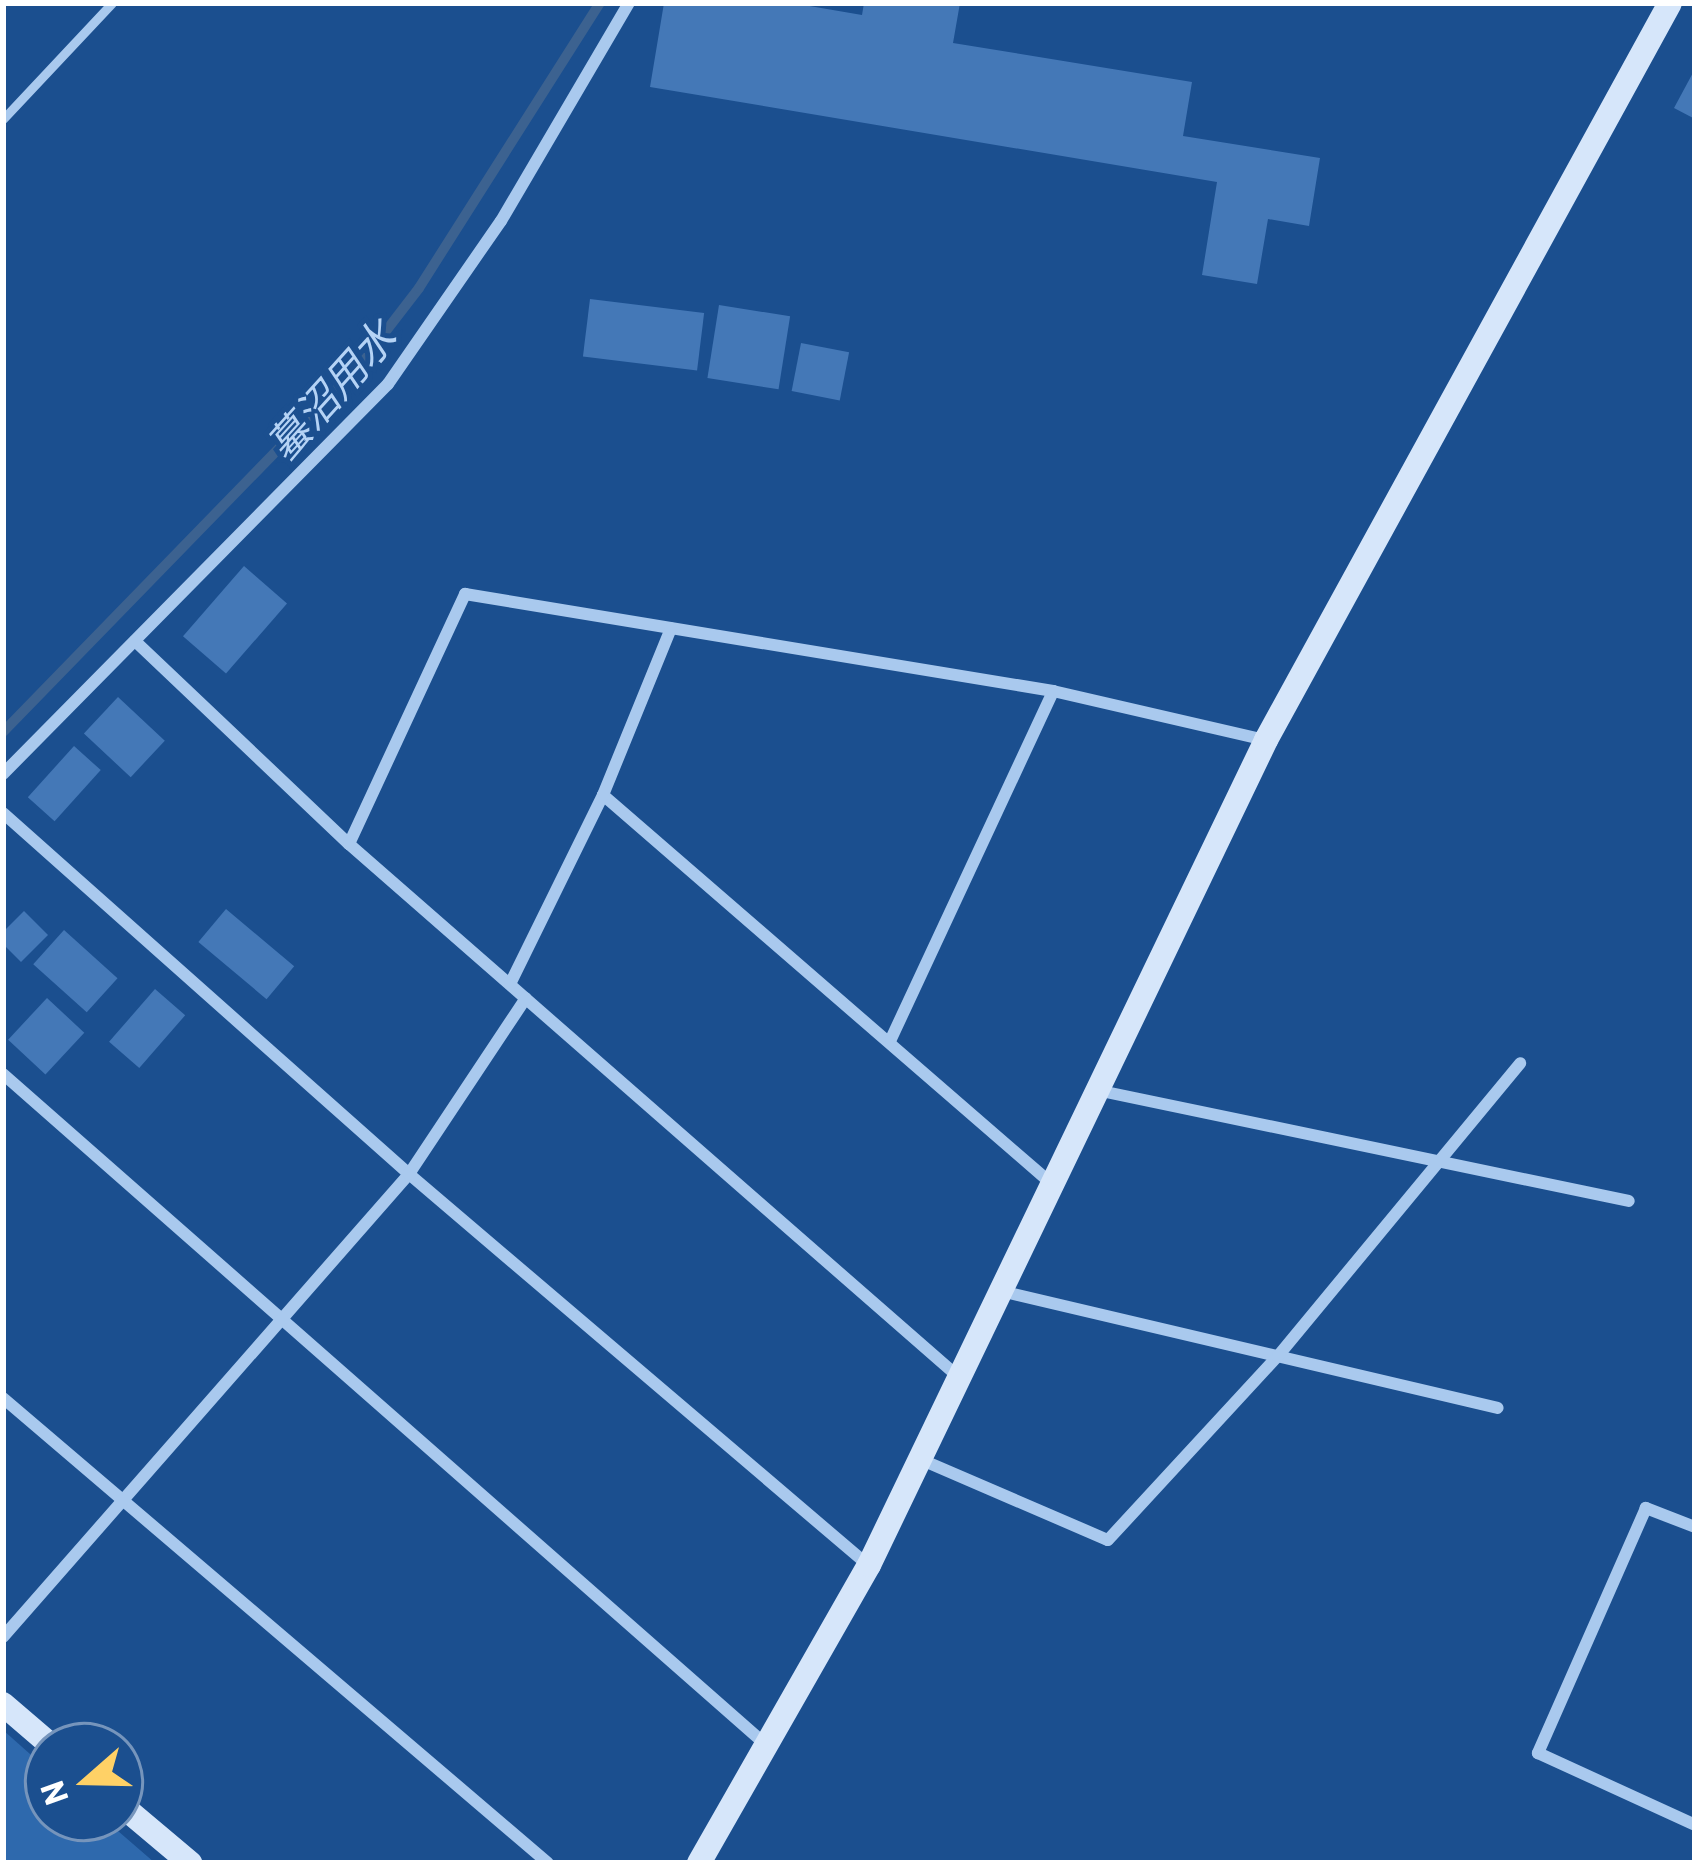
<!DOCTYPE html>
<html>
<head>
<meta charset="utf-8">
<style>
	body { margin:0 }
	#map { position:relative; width:1698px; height:1866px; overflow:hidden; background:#1b4f8f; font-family:Barlow,"Noto Sans JP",sans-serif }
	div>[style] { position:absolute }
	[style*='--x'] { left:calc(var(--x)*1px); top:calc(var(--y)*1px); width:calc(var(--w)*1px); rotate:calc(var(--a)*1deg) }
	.green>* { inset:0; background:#2e69ad }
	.stream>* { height:10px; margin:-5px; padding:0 5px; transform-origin:5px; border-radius:5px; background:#3c6290 }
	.building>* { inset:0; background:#4478b7; transform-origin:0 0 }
	.lane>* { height:9px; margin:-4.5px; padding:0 4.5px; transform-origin:4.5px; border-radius:4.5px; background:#a9c9ee }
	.street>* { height:12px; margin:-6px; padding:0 6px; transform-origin:6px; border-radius:6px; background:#a9c9ee }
	.secondary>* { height:24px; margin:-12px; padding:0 12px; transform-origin:12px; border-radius:12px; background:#d6e6fa }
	span { translate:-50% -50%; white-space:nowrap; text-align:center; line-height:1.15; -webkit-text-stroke:10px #1b4f8f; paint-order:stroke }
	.water-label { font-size:42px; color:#b5d3f5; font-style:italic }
	.frame { position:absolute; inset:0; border:6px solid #fff; pointer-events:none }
	.north { position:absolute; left:24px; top:1722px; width:120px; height:120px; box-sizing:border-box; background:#1b4f8f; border:3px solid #7695bc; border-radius:50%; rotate:250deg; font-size:33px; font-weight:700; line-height:48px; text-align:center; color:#fff }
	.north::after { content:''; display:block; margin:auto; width:42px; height:54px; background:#ffd166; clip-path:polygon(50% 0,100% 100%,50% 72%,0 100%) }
</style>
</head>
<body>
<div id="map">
	<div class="green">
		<div style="clip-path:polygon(3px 1730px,48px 1770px,48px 1818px,103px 1818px,155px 1863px,3px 1863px)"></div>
	</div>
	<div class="stream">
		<div style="--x:3;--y:732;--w:511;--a:-45.79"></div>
		<div style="--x:359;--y:366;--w:98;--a:-52.4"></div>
		<div style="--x:419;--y:288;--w:338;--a:-57.6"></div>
	</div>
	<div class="building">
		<div style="clip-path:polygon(664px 3px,792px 3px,862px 15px,864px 3px,960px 3px,953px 43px,1192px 82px,1183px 136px,1320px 158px,1309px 226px,1268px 219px,1257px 284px,1202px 275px,1217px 182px,650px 87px)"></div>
		<div style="clip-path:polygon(1695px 69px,1695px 119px,1674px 108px)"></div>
		<div style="left:590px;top:299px;width:115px;height:58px;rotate:7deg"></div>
		<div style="left:719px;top:305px;width:72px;height:74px;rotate:9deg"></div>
		<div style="left:801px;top:343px;width:49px;height:49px;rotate:11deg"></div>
		<div style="left:244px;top:566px;width:57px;height:93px;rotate:41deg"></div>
		<div style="left:118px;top:697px;width:64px;height:50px;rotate:43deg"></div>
		<div style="left:74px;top:746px;width:36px;height:69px;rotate:42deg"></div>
		<div style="left:226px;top:909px;width:89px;height:43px;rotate:40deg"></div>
		<div style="clip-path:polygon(24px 911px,48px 935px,21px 962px,3px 944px,3px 932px)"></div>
		<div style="left:64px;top:930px;width:72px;height:46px;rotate:42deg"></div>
		<div style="left:155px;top:989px;width:40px;height:70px;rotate:41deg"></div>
		<div style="left:47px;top:998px;width:51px;height:57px;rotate:43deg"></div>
	</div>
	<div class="lane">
		<div style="--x:3;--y:119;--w:159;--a:-46.8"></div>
	</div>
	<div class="street">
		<div style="--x:135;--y:641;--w:295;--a:43.5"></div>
		<div style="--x:349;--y:844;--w:814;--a:41.17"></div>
		<div style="--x:3;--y:774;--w:548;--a:-45.37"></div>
		<div style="--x:388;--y:384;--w:198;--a:-55.3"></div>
		<div style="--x:501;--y:221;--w:253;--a:-59.6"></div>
		<div style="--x:603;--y:795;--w:595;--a:40.91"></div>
		<div style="--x:3;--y:813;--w:543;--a:41.64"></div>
		<div style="--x:409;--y:1174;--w:603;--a:40.43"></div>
		<div style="--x:349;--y:844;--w:276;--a:-65.1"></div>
		<div style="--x:465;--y:594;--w:596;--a:9.37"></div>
		<div style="--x:1053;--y:691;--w:219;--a:13"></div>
		<div style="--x:510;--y:984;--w:211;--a:-63.8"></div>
		<div style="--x:603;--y:795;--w:180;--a:-67.8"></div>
		<div style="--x:891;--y:1039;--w:384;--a:-65"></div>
		<div style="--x:3;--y:1074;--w:1015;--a:41.32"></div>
		<div style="--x:1101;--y:1091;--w:539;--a:11.77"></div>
		<div style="--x:1005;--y:1292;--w:506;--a:13.24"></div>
		<div style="--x:3;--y:1398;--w:716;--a:40.47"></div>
		<div style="--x:922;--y:1460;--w:202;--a:23.3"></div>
		<div style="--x:1108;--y:1540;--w:251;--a:-47.3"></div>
		<div style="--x:1278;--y:1356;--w:380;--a:-50.4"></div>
		<div style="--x:1695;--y:1527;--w:53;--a:-158.8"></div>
		<div style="--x:1646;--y:1508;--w:268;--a:113.8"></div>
		<div style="--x:1538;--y:1753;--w:173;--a:24.6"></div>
		<div style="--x:3;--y:1637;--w:616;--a:-48.75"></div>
		<div style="--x:409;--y:1174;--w:211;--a:-56.4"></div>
	</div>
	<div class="secondary">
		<div style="--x:3;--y:1704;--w:65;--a:40.6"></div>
		<div style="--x:120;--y:1804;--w:92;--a:40.1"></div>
		<div style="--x:699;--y:1863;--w:343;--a:-60.3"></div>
		<div style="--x:869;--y:1565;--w:916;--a:-64.3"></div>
		<div style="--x:1266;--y:740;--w:840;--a:-61.27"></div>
	</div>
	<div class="water-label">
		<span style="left:330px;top:390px;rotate:-48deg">蟇沼用水</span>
	</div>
	<div class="frame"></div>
	<div class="north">N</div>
</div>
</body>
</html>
